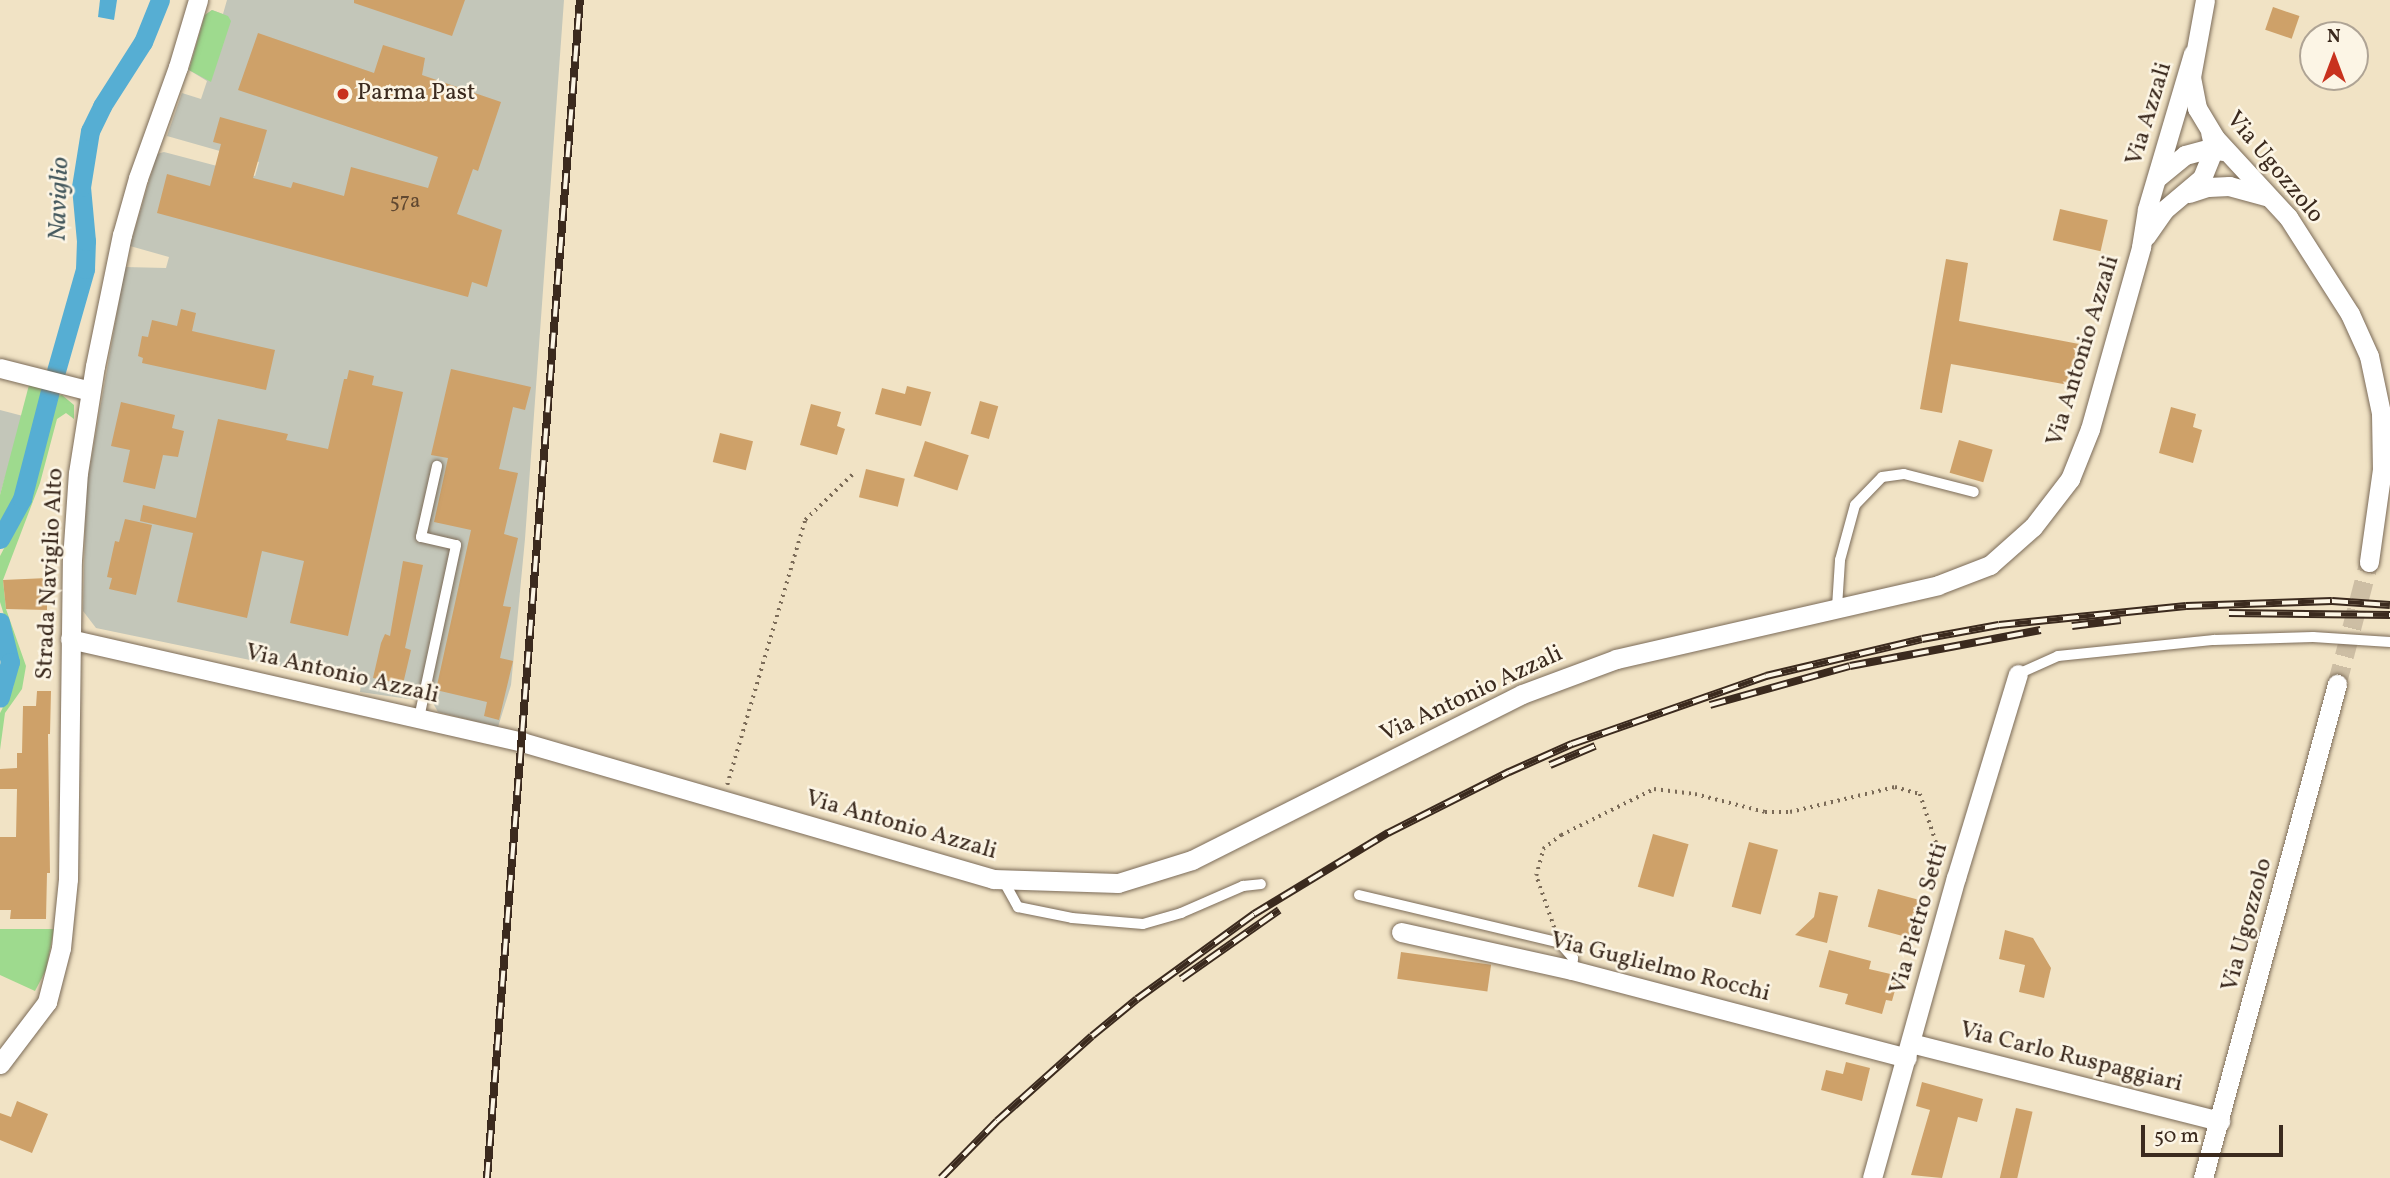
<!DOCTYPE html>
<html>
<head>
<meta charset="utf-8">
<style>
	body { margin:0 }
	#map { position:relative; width:2390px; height:1178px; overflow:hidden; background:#f1e3c5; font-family:Vollkorn,serif }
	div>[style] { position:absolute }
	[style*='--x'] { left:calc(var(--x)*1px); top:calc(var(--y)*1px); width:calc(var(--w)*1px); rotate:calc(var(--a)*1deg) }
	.industrial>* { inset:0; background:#c3c6b9 }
	.green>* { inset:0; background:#9eda8e }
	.water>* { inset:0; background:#56aed3 }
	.canal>* { height:19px; margin:-9.5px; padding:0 9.5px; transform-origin:9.5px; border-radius:9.5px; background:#56aed3 }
	.building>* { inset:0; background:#cea169; transform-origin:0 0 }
	.street-tunnel>* { height:19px; margin-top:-9.5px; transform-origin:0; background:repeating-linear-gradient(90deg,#cdbea4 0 19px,transparent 0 29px) }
	.path>* { height:3.5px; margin-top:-1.75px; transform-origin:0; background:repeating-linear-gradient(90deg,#7b6b58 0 2px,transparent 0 7px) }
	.roads { filter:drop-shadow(0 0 2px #7b6b58) drop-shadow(0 0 2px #7b6b58) }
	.lane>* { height:10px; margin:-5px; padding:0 5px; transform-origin:5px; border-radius:5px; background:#fff }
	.street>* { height:19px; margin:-9.5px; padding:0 9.5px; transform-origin:9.5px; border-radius:9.5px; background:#fff }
	.rail>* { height:8px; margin-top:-4px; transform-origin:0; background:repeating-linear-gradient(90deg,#fcf5e5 0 16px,#3b2a1e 0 32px); box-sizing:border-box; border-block:2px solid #3b2a1e }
	.dots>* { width:19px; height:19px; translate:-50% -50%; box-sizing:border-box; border:4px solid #fcf5e5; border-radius:50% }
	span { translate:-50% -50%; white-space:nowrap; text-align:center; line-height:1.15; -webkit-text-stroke:5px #fcf5e5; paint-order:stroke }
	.number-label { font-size:21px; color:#604831 }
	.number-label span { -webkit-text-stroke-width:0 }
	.poi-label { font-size:24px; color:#3b2a1e }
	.left { translate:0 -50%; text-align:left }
	.street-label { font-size:24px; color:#3b2a1e }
	.water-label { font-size:26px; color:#44585d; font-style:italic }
	.north { position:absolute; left:2299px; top:21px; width:70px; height:70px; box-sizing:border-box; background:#fcf5e5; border:2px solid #afa495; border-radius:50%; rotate:0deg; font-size:19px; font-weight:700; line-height:28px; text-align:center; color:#3b2a1e }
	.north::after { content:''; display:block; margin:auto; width:24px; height:32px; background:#c8321e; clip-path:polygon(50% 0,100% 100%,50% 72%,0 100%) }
	.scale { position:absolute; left:2141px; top:1125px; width:142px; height:32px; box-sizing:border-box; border:4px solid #3b2a1e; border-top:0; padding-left:9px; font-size:21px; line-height:24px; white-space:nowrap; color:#3b2a1e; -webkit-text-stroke:5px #fcf5e5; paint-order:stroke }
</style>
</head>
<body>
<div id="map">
	<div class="industrial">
		<div style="clip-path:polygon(227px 0,564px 0,525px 539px,511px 685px,498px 727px,438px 712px,433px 703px,423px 701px,360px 692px,361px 683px,96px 628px,83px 611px,86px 489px,125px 267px,166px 268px,169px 257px,130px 246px,157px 154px,164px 152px,255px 176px,259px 162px,167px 136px,182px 93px,201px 99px,207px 81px,189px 70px,205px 15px,212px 10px,223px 14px)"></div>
		<div style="clip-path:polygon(0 410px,23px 416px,0 495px)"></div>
	</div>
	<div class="green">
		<div style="clip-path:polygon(212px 10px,228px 16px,231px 21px,211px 82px,189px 70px,205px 15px)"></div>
		<div style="clip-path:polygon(29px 385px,44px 389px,13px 502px,7px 517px,0 524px,0 495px)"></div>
		<div style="clip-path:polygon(62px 395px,74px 405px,74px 419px,66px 413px,57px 419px,40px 483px,3px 580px,6px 609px,26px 666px,22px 689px,5px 713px,0 750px,0 713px,13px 688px,15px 674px,10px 634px,0 602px,0 556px,26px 507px,39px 467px,49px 408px,56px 396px)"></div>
		<div style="clip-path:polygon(0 929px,54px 929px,46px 970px,35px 991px,0 975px)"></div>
	</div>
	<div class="water">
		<div style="clip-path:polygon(100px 0,117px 0,114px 20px,98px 17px)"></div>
	</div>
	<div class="canal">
		<div style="--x:56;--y:371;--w:106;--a:-74.1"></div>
		<div style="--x:85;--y:269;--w:28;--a:-88"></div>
		<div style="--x:86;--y:241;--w:54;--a:-95.3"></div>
		<div style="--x:81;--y:187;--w:57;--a:-80.9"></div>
		<div style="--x:90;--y:131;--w:28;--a:-64"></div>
		<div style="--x:102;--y:106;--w:76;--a:-57.4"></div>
		<div style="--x:143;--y:42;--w:45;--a:-68"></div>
		<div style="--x:0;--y:539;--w:46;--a:-61.2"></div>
		<div style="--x:22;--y:499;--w:112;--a:-75.5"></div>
		<div style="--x:0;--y:622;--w:41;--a:76"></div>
		<div style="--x:10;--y:662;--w:37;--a:106"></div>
	</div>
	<div class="building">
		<div style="clip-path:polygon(354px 0,465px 0,452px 36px,354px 3px)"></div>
		<div style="left:2273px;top:7px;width:28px;height:24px;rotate:19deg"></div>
		<div style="clip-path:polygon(258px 33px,374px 73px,383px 45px,425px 58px,422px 75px,501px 102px,478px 171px,473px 169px,457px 214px,502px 230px,487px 287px,472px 282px,468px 297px,157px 213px,167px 174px,210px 186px,221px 144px,213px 142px,220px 117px,267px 130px,253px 178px,291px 188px,293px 182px,344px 196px,351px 167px,428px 188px,438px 157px,238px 90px)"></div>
		<div style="left:2060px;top:209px;width:49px;height:32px;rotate:13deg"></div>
		<div style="clip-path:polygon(1946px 259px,1968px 263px,1959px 321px,2079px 344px,2069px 385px,1951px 364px,1942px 413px,1920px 409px)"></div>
		<div style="clip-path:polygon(181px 309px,196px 313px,192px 331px,275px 350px,266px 390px,142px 363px,143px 358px,138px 356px,142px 336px,148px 337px,152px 320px,177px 326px)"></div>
		<div style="clip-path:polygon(451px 369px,531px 387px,525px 410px,513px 407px,499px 469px,518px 473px,504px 534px,518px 538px,503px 606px,511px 607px,500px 658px,513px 661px,499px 720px,484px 716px,487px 702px,436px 690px,471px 530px,434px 522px,448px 458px,431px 455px)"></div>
		<div style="clip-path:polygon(349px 370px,374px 376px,372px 385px,403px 392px,348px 636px,290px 623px,304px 561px,262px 551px,247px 618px,177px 602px,193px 533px,140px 521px,143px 505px,196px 518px,218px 419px,288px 434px,286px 440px,328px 449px,344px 379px,347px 379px)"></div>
		<div style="clip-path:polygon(907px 386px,931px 392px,921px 426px,875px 414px,882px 388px,905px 394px)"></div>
		<div style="left:980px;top:401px;width:19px;height:34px;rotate:16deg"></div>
		<div style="clip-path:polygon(121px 402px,175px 415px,172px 428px,184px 431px,178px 457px,163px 455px,155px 489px,123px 482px,130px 450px,111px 446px)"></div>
		<div style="clip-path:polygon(811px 404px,841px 412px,837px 426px,845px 429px,837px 455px,800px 445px)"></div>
		<div style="clip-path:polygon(2171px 407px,2196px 414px,2193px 427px,2202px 430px,2193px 463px,2159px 453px)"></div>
		<div style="left:720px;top:433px;width:34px;height:30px;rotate:14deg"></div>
		<div style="left:1959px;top:440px;width:35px;height:34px;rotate:16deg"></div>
		<div style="left:925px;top:441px;width:46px;height:37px;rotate:18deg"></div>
		<div style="left:866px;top:469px;width:40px;height:29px;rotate:14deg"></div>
		<div style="clip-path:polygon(125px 519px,152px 525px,136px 595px,109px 589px,112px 578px,107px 577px,115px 541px,119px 542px)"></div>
		<div style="clip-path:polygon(403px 561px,423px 565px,405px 648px,411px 650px,403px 684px,373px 678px,381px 643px,385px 634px,390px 636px)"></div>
		<div style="clip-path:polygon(47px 578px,47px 610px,6px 609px,3px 580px)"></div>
		<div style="clip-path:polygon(37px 691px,51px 691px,50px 734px,48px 734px,50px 873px,47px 873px,46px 919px,10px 919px,11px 910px,0 910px,0 837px,16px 837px,17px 789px,0 789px,0 769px,17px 768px,17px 753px,22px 753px,23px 706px,36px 706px)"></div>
		<div style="left:1653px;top:834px;width:37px;height:55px;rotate:16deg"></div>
		<div style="left:1749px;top:842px;width:30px;height:67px;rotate:15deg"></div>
		<div style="left:1878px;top:889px;width:42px;height:39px;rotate:15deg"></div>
		<div style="clip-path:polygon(1819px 892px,1838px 896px,1827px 943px,1795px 935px,1814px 917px)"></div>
		<div style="clip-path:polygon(2005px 930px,2033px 938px,2051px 968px,2044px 998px,2019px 992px,2025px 965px,1999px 959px)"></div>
		<div style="clip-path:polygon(1829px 950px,1871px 961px,1869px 969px,1899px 976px,1892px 1001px,1886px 1000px,1882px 1014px,1845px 1004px,1848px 994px,1819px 987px)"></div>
		<div style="left:1401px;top:952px;width:91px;height:27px;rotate:8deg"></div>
		<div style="clip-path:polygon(1846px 1062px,1870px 1068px,1862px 1101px,1821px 1090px,1826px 1070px,1843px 1074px)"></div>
		<div style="clip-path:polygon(1922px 1082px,1983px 1099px,1977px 1122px,1958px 1117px,1942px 1178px,1911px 1175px,1930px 1110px,1916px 1106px)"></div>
		<div style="clip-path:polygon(17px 1101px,48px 1114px,32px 1153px,0 1140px,0 1113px,11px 1117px)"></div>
		<div style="left:2016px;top:1108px;width:17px;height:72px;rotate:13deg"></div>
	</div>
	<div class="street-tunnel">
		<div style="--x:2337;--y:684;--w:126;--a:-75.3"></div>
	</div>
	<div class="path">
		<div style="--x:727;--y:785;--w:276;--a:-73.6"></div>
		<div style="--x:805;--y:520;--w:66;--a:-43.8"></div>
		<div style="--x:1554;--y:928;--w:55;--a:-109.1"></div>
		<div style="--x:1536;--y:876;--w:28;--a:-75"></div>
		<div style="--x:1543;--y:849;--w:23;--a:-38"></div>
		<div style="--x:1561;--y:835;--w:104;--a:-26.3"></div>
		<div style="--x:1654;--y:789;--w:41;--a:7"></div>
		<div style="--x:1695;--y:794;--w:72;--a:14.4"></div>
		<div style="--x:1765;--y:812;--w:25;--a:0"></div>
		<div style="--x:1790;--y:812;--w:108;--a:-13.4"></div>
		<div style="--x:1895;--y:787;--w:26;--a:16"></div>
		<div style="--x:1920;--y:794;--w:70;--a:71.6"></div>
	</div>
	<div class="roads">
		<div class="lane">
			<div style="--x:1837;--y:607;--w:47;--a:-86.3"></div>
			<div style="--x:1840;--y:560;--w:57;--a:-74.7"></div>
			<div style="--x:1855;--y:505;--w:39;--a:-46"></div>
			<div style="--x:1882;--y:477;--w:22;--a:-8"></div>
			<div style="--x:1904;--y:474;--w:72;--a:14.4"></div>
			<div style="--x:2018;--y:674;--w:44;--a:-24.2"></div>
			<div style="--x:2058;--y:656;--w:157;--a:-5.9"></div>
			<div style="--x:2214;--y:640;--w:99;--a:-1.7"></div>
			<div style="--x:2313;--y:637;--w:77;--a:3.7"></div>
			<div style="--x:419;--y:718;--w:177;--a:-77.9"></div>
			<div style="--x:456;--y:545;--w:36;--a:-167"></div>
			<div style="--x:421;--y:537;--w:73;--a:-77.3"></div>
			<div style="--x:1003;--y:880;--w:31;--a:61"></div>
			<div style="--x:1018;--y:907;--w:55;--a:11.5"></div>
			<div style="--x:1072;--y:918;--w:71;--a:4.8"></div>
			<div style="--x:1143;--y:924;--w:40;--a:-16"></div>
			<div style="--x:1181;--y:913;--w:68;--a:-23.5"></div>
			<div style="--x:1243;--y:886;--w:18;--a:-6"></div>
			<div style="--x:1359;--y:895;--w:207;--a:13.4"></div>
			<div style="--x:1560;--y:943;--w:20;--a:49"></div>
			<div style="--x:1573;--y:958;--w:12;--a:95"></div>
		</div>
		<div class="street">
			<div style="--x:2205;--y:0;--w:78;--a:100.3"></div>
			<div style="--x:2191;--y:77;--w:32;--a:79"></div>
			<div style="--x:2197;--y:108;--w:35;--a:59"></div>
			<div style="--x:2215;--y:138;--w:108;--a:47.3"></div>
			<div style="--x:2288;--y:217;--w:115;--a:57.4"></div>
			<div style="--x:2350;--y:314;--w:46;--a:65.7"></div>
			<div style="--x:2369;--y:356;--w:58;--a:78.1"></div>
			<div style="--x:2381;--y:413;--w:56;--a:89"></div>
			<div style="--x:2382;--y:469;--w:94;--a:98"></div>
			<div style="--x:2158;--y:177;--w:35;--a:-39"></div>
			<div style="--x:2185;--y:155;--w:24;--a:-15"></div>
			<div style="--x:2208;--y:149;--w:16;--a:7"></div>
			<div style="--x:2189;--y:193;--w:20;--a:-18"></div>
			<div style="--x:2208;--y:187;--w:21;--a:-3"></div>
			<div style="--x:2229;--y:186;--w:41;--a:15.4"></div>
			<div style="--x:2146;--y:236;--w:32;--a:-55"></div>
			<div style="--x:2164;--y:210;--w:50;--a:-40.1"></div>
			<div style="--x:2202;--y:178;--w:31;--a:-68"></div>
			<div style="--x:2214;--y:149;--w:17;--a:-103"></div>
			<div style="--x:0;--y:368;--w:93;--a:14.3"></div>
			<div style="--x:70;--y:639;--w:464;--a:12.8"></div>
			<div style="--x:522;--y:742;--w:491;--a:16.2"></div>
			<div style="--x:993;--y:879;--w:125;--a:1.8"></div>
			<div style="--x:1118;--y:883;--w:77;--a:-17.3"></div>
			<div style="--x:1192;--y:860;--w:369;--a:-26.7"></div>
			<div style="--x:1522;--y:694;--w:100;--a:-20.4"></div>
			<div style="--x:1616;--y:659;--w:330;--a:-12.9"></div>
			<div style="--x:1938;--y:585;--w:56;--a:-21"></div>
			<div style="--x:1990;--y:565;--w:57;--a:-41.5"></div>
			<div style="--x:2033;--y:527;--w:61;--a:-52.4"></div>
			<div style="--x:2070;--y:479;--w:54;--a:-68.2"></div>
			<div style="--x:2090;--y:429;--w:189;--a:-74.3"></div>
			<div style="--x:2141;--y:247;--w:38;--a:-81"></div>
			<div style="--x:2147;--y:209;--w:162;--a:-73.5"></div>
			<div style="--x:1401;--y:932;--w:175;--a:12.5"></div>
			<div style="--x:1572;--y:970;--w:346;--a:14.7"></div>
			<div style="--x:1911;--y:1043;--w:319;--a:14.2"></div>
			<div style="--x:0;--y:1064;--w:78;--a:-52.8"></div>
			<div style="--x:47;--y:1002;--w:56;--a:-75.5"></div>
			<div style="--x:61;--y:948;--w:69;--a:-84.2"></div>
			<div style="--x:68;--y:879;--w:319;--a:-89.3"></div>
			<div style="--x:72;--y:560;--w:87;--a:-86.1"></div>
			<div style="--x:78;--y:473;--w:108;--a:-81"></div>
			<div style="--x:95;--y:366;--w:134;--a:-78.4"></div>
			<div style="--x:122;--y:235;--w:59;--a:-74.3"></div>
			<div style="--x:138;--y:178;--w:118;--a:-70.2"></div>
			<div style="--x:178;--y:67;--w:70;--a:-73.4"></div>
			<div style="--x:1872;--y:1178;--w:312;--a:-74.4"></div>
			<div style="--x:1956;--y:878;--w:213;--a:-73.1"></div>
			<div style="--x:2203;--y:1178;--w:512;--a:-74.82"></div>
		</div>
	</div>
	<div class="rail">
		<div style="--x:2229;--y:613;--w:161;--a:0.7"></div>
		<div style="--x:2072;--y:626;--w:49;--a:-7"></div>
		<div style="--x:1710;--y:705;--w:145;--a:-15.6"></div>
		<div style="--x:1850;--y:666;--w:194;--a:-10.7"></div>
		<div style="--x:1550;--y:765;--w:49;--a:-22.9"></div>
		<div style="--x:1181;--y:979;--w:120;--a:-35.1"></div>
		<div style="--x:487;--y:1178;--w:1182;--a:-85.49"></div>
		<div style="--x:941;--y:1178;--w:80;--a:-45.5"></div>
		<div style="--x:997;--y:1121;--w:127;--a:-41.8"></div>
		<div style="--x:1092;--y:1036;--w:58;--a:-39.4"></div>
		<div style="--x:1137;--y:999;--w:145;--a:-36"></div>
		<div style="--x:1254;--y:914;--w:157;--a:-31.2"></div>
		<div style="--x:1388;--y:833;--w:136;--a:-26.8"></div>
		<div style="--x:1509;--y:772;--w:69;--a:-24"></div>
		<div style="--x:1572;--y:744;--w:206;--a:-19.3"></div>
		<div style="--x:1766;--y:676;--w:160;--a:-13.3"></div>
		<div style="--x:1922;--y:639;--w:78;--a:-10.3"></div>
		<div style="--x:1999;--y:625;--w:188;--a:-5.8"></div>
		<div style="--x:2186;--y:606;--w:146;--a:-2"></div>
		<div style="--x:2332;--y:601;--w:58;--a:3.9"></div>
	</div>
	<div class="dots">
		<div style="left:343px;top:94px;background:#c8321e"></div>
	</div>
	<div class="number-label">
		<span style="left:405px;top:202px">57a</span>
	</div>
	<div class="poi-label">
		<span class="left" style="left:357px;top:94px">Parma Past</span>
	</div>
	<div class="street-label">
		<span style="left:2150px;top:114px;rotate:-73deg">Via Azzali</span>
		<span style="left:2274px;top:168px;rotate:50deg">Via Ugozzolo</span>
		<span style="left:2084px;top:351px;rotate:-73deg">Via Antonio Azzali</span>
		<span style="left:51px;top:574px;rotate:-87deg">Strada Naviglio Alto</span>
		<span style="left:342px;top:675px;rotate:13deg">Via Antonio Azzali</span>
		<span style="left:1472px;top:695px;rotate:-25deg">Via Antonio Azzali</span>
		<span style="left:901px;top:826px;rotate:16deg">Via Antonio Azzali</span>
		<span style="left:1920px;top:919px;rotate:-74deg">Via Pietro Setti</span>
		<span style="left:2248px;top:925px;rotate:-75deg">Via Ugozzolo</span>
		<span style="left:1660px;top:968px;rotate:14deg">Via Guglielmo Rocchi</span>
		<span style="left:2071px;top:1058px;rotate:14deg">Via Carlo Ruspaggiari</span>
	</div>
	<div class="water-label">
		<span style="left:60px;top:199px;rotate:-88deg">Naviglio</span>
	</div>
	<div class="north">N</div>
	<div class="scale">50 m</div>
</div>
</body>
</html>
